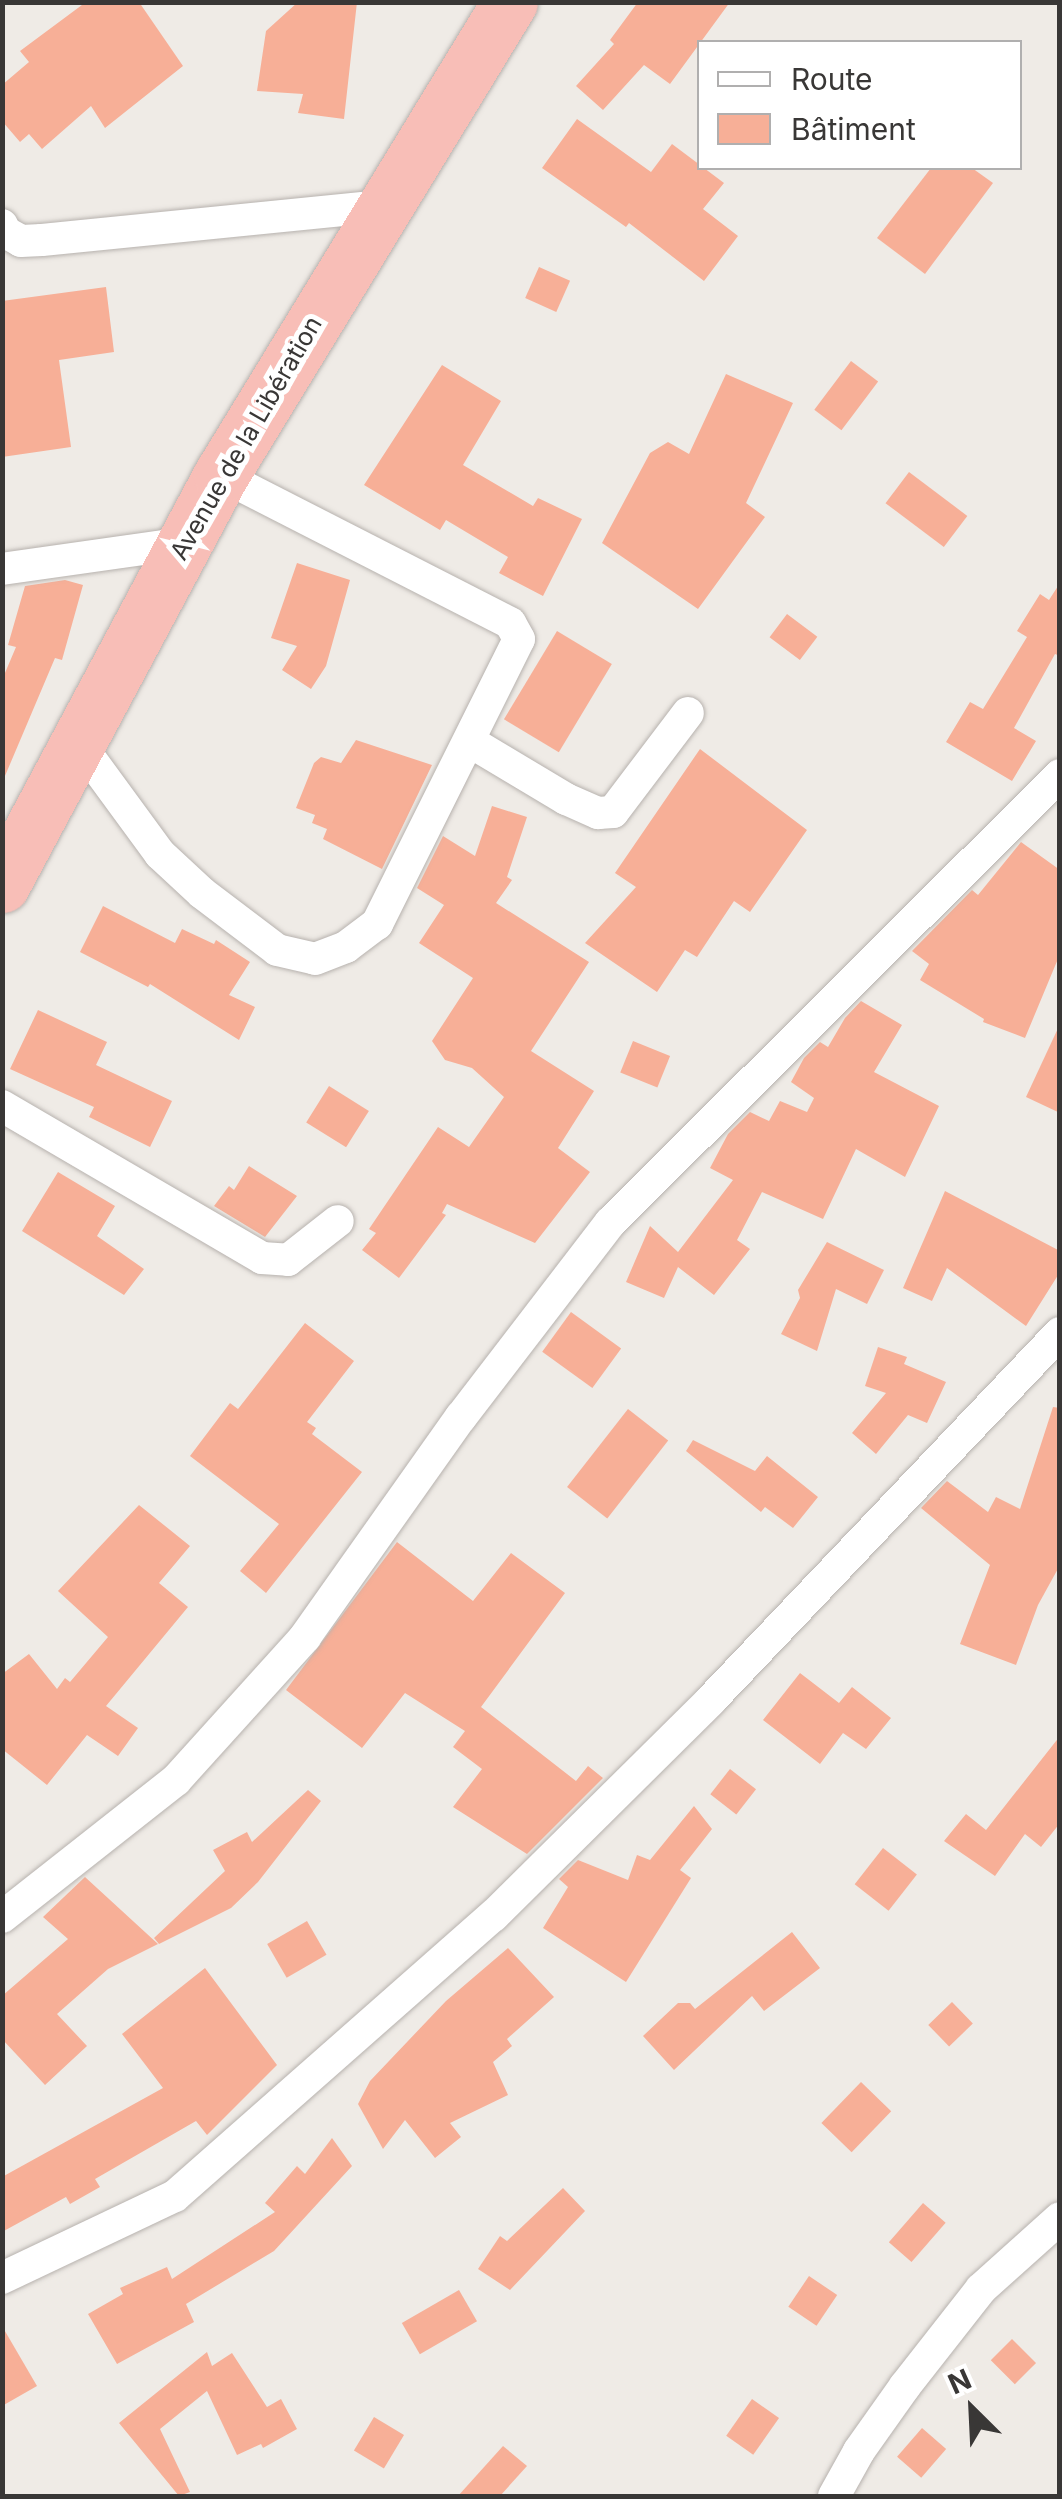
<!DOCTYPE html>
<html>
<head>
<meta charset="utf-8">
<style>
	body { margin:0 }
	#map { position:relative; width:1062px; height:2499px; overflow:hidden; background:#efebe6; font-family:Inter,sans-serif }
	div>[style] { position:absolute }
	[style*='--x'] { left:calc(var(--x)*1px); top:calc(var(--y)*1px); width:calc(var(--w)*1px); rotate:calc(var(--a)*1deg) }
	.building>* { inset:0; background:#f7af97; transform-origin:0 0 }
	.roads { filter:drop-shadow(0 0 2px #b7b2ae) drop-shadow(0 0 2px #b7b2ae) }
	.street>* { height:32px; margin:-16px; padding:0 16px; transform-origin:16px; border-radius:16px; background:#fff }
	.highway>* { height:55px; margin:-27.5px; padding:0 27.5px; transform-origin:27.5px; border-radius:27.5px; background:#f8beb7 }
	span { translate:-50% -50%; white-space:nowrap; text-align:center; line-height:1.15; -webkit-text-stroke:10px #fff; paint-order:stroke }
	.street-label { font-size:25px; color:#393736 }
	.frame { position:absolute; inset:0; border:5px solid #393736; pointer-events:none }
	.legend { position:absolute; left:697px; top:40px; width:325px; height:130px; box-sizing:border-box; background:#fff; border:2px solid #b0afaf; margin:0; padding:12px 18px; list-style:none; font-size:30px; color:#393736 }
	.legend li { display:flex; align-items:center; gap:20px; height:50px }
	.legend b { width:50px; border:2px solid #b0afaf }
	.north { position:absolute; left:922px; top:2359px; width:100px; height:100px; -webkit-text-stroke:8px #fff; paint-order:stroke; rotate:336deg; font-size:28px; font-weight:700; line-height:40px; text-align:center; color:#393736 }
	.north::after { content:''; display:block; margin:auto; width:35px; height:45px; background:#393736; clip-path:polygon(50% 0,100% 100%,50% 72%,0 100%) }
</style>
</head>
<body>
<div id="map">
	<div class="building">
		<div style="clip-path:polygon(86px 2px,139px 2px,183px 66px,105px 128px,91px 106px,42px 149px,29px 134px,20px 142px,2px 121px,2px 85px,29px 62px,20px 51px)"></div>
		<div style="clip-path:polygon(298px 2px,357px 2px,344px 119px,298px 113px,303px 94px,257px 91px,266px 31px)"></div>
		<div style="clip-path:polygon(638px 2px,730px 2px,670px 84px,644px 65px,603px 110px,576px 86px,614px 44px,610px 40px)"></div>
		<div style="clip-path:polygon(577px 119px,651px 172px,672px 144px,724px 183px,703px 209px,738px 236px,704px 281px,629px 223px,626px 227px,542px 168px)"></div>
		<div style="clip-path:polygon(931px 168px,972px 168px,993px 183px,925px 274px,877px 238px)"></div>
		<div style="left:539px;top:267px;width:34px;height:34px;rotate:24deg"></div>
		<div style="clip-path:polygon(106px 287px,114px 352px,59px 360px,71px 447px,2px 457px,2px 301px)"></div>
		<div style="left:851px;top:361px;width:34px;height:61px;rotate:37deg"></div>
		<div style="clip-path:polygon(442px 365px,501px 401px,463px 465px,533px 506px,538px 498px,582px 519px,543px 596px,499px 573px,508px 557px,446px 520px,440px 530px,364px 485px)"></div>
		<div style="clip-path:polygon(726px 374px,793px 403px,746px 503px,765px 517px,698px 609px,602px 543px,650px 453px,668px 442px,689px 454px)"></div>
		<div style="left:909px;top:472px;width:73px;height:39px;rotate:37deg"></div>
		<div style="clip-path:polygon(297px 563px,350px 580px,326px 666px,311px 689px,282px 670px,297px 646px,271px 638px)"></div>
		<div style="clip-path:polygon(65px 580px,83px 585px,62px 660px,55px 658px,2px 783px,2px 680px,16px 647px,8px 645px,25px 586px)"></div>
		<div style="clip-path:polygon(1060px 583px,1060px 656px,1055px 654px,1014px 728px,1036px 741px,1012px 781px,946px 742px,970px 702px,983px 709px,1027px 637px,1017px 631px,1040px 594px,1049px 600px)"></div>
		<div style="left:787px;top:614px;width:38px;height:29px;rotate:37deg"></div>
		<div style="left:557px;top:631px;width:64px;height:103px;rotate:31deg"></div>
		<div style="clip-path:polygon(356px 740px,432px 765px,382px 869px,323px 839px,327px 829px,312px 823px,315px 815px,296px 808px,314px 763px,321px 757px,341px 763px)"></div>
		<div style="clip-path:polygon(700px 749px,807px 830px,750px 912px,734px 901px,697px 957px,685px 950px,657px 992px,585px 943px,636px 887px,615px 873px)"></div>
		<div style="clip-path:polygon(492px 806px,527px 817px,507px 877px,512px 880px,496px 903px,589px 962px,531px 1051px,594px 1091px,558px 1148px,590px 1172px,535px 1243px,447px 1204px,442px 1213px,446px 1215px,399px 1278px,362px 1250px,376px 1233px,369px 1229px,438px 1127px,469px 1147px,504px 1097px,472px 1068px,445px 1060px,432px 1041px,473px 978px,419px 943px,444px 905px,417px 888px,443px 836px,475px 856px)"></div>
		<div style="clip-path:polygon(1021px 842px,1060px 870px,1060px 954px,1025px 1038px,983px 1022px,984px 1019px,920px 980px,929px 964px,912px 951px,972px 890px,978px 895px)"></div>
		<div style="clip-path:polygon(103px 906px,175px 943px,182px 929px,214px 944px,216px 940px,250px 962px,229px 995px,255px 1007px,239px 1040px,150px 984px,148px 987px,80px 952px)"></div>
		<div style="clip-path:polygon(861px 1001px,902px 1025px,874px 1072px,939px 1106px,905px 1177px,856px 1149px,823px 1219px,762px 1192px,737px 1240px,750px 1249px,714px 1295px,678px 1267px,664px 1298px,626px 1282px,650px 1226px,678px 1252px,733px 1180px,710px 1168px,728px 1134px,750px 1112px,769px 1121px,780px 1101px,807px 1112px,814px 1098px,791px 1082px,804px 1058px,820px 1042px,828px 1047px,845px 1018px)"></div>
		<div style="clip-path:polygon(38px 1010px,107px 1042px,96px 1065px,172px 1101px,150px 1147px,89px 1117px,94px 1107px,10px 1069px)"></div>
		<div style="clip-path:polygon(1060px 1024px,1060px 1113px,1026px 1097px)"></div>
		<div style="left:633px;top:1041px;width:40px;height:34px;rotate:22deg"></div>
		<div style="left:329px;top:1086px;width:47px;height:43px;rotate:32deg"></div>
		<div style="clip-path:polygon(249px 1166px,297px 1196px,265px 1237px,214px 1206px,229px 1186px,234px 1190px)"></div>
		<div style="clip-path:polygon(58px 1172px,115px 1206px,97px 1236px,144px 1269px,124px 1295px,22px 1231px)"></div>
		<div style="clip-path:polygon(945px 1191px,1060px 1251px,1060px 1272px,1026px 1326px,947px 1268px,932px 1301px,903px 1288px)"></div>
		<div style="clip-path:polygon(827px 1242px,884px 1270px,867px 1304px,836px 1289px,817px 1351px,781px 1334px,800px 1298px,798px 1290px)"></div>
		<div style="left:571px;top:1312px;width:62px;height:49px;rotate:36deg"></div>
		<div style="clip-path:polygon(305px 1323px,354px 1361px,307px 1422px,316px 1428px,312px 1434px,362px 1472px,266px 1593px,240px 1571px,279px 1524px,190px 1456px,230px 1403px,238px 1409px)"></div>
		<div style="clip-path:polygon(878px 1347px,907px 1357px,904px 1364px,946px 1382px,927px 1423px,908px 1415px,876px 1454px,852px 1433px,886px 1393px,865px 1386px)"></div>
		<div style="clip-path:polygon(1053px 1407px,1060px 1408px,1060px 1565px,1038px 1605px,1016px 1665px,960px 1644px,990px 1565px,921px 1508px,947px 1481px,988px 1512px,996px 1497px,1020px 1509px)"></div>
		<div style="left:628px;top:1409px;width:51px;height:99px;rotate:38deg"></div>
		<div style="clip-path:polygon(693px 1440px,755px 1471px,767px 1456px,818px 1497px,793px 1528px,765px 1507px,761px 1512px,686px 1451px)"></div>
		<div style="clip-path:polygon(139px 1505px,190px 1546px,159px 1583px,188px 1607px,106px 1706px,138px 1728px,118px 1756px,87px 1735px,47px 1785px,2px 1749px,2px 1674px,29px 1654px,57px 1689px,65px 1678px,70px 1682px,108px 1637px,58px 1591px)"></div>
		<div style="clip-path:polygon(397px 1542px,473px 1601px,511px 1553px,565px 1593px,481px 1707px,576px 1781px,588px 1766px,603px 1778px,527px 1854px,453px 1807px,482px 1769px,453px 1747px,465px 1731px,405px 1693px,362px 1748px,286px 1690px)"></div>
		<div style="clip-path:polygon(800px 1673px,839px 1703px,852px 1687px,891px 1718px,866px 1749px,843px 1733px,820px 1764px,763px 1720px)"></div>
		<div style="clip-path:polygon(1060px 1736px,1060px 1823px,1041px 1847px,1025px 1834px,995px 1876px,944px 1841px,966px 1814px,986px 1830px)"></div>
		<div style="left:730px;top:1769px;width:33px;height:32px;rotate:38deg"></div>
		<div style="clip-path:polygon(308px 1790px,321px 1801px,258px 1882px,231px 1908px,159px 1944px,154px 1938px,225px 1871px,213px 1850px,247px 1832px,252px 1842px)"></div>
		<div style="clip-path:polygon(694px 1806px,712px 1829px,680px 1870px,691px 1878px,626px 1982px,543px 1928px,568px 1887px,559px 1879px,578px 1860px,628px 1880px,637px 1855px,650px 1860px)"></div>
		<div style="left:883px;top:1848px;width:43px;height:46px;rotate:38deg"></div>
		<div style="clip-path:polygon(85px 1877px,158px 1944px,108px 1969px,57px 2014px,87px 2046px,45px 2085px,2px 2039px,2px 1996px,68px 1939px,43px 1917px)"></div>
		<div style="left:307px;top:1921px;width:39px;height:46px;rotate:60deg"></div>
		<div style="clip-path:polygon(792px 1932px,820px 1968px,764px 2011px,752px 1996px,674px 2070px,643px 2036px,678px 2003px,690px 2003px,695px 2009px)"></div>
		<div style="clip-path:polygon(508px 1948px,554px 1997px,507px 2039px,512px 2046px,493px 2062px,508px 2095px,450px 2123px,461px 2137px,435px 2158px,405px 2120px,383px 2149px,358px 2104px,370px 2081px,446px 2001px)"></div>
		<div style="clip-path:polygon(205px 1968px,277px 2065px,207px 2135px,196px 2121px,95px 2179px,100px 2187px,70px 2204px,66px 2197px,2px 2232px,2px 2177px,163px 2088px,122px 2034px)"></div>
		<div style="left:952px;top:2002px;width:30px;height:33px;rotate:46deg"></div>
		<div style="left:861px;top:2082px;width:42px;height:57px;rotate:44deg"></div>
		<div style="clip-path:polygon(332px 2138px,352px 2166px,274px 2251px,186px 2304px,194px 2322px,117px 2364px,88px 2314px,123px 2294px,120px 2288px,167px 2267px,172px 2279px,275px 2212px,265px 2203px,297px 2166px,305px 2174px)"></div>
		<div style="clip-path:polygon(563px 2188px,585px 2211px,510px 2290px,478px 2269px,500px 2236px,507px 2241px)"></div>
		<div style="left:923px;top:2203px;width:30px;height:52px;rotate:41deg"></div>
		<div style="left:809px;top:2276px;width:34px;height:37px;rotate:34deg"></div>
		<div style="left:459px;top:2290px;width:36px;height:66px;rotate:60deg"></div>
		<div style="clip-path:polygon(2px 2326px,37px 2386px,2px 2406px)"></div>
		<div style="left:1012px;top:2339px;width:34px;height:30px;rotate:45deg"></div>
		<div style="clip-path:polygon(207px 2352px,212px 2366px,232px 2353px,267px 2407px,281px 2399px,297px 2429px,263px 2448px,261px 2444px,237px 2455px,207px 2391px,160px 2429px,190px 2492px,179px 2496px,119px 2423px)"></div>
		<div style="left:752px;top:2399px;width:33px;height:45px;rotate:35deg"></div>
		<div style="left:374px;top:2417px;width:35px;height:39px;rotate:31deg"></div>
		<div style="left:922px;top:2428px;width:32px;height:38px;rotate:41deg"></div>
		<div style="clip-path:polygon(503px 2446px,527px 2466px,500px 2496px,458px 2496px)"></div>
	</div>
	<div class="roads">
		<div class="street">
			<div style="--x:2;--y:225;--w:8;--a:67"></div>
			<div style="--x:5;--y:232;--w:18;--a:29"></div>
			<div style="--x:21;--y:241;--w:21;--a:-3"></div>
			<div style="--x:42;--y:240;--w:342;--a:-5.7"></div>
			<div style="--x:2;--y:569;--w:184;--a:-8.1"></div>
			<div style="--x:469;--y:741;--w:113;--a:30.9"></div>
			<div style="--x:566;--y:799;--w:35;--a:24"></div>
			<div style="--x:598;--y:813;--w:15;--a:-4"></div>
			<div style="--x:613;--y:812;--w:124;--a:-52.9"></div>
			<div style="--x:78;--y:742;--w:139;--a:53.8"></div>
			<div style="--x:160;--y:854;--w:57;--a:42.9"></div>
			<div style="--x:202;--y:893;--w:94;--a:37.2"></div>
			<div style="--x:277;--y:950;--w:39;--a:13"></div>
			<div style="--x:315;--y:959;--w:33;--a:-21"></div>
			<div style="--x:346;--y:947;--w:39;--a:-37"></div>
			<div style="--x:377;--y:924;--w:318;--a:-63.5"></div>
			<div style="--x:519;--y:639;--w:18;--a:-119"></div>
			<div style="--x:510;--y:623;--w:325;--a:-152.9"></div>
			<div style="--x:2;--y:1106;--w:301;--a:30.3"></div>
			<div style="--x:262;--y:1258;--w:26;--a:4"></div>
			<div style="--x:288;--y:1260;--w:63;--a:-38"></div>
			<div style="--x:2;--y:1917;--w:221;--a:-38.2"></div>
			<div style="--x:176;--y:1780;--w:193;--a:-47.9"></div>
			<div style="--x:305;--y:1637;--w:270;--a:-54.7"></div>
			<div style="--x:461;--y:1417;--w:245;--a:-52.5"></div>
			<div style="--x:610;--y:1223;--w:635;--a:-44.87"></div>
			<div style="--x:2;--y:2278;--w:191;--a:-25.4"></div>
			<div style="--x:175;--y:2196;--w:424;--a:-41.4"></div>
			<div style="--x:493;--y:1916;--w:305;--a:-44.7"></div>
			<div style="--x:710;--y:1701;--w:508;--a:-46.44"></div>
			<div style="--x:834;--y:2496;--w:51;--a:-60.9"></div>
			<div style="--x:859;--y:2451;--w:80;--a:-54.7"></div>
			<div style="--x:905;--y:2386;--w:123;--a:-51.9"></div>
			<div style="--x:981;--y:2289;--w:106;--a:-41.9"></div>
		</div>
		<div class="highway">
			<div style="--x:2;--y:885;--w:465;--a:-61.9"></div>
			<div style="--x:221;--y:475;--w:554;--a:-58.58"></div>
		</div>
	</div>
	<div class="street-label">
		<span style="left:246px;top:438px;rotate:-60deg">Avenue de la Libération</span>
	</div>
	<div class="frame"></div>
	<ul class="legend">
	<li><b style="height:12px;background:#fff"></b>Route</li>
	<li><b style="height:28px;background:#f7af97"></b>Bâtiment</li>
	</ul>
	<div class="north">N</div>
</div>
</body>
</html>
